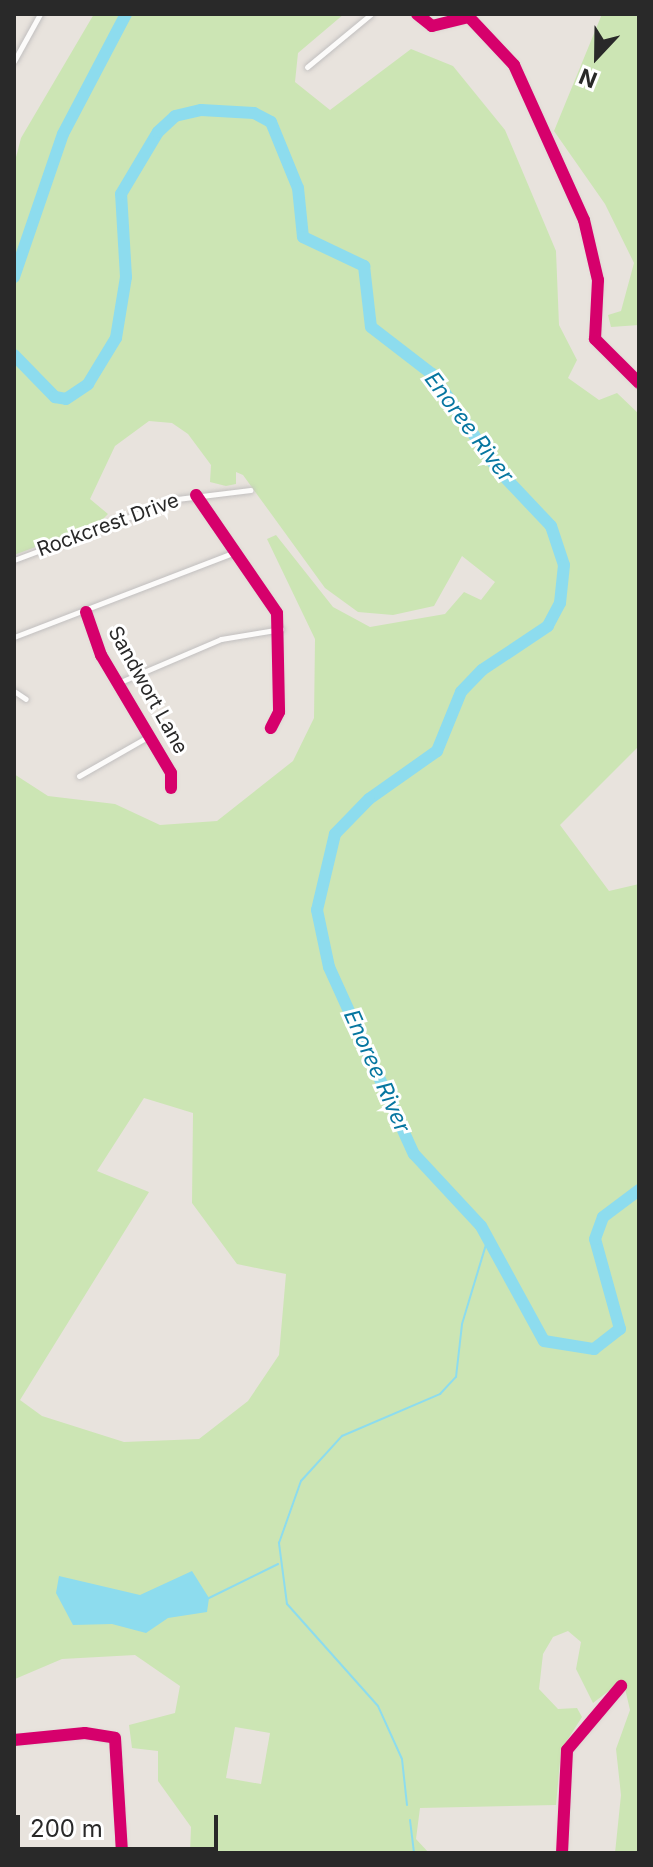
<!DOCTYPE html>
<html>
<head>
<meta charset="utf-8">
<style>
	body { margin:0 }
	#map { position:relative; width:653px; height:1867px; overflow:hidden; background:#e8e3dd; font-family:Inter,sans-serif }
	div>[style] { position:absolute }
	[style*='--x'] { left:calc(var(--x)*1px); top:calc(var(--y)*1px); width:calc(var(--w)*1px); rotate:calc(var(--a)*1deg) }
	.green>* { inset:0; background:#cce5b4 }
	.water>* { inset:0; background:#8ddcee }
	.stream>* { height:2px; margin:-1px; padding:0 1px; transform-origin:1px; border-radius:1px; background:#8ddcee }
	.river>* { height:12px; margin:-6px; padding:0 6px; transform-origin:6px; border-radius:6px; background:#8ddcee }
	.roads { filter:drop-shadow(0 0 2px #c1bfbf) drop-shadow(0 0 2px #c1bfbf) }
	.minor>* { height:5px; margin:-2.5px; padding:0 2.5px; transform-origin:2.5px; border-radius:2.5px; background:#fcfbfa }
	.cycleway>* { height:12px; margin:-6px; padding:0 6px; transform-origin:6px; border-radius:6px; background:#d6006c }
	span { translate:-50% -50%; white-space:nowrap; text-align:center; line-height:1.15; -webkit-text-stroke:6px #fff; paint-order:stroke }
	.street-label { font-size:20px; color:#292929 }
	.water-label { font-size:22px; color:#0676a0; font-style:italic }
	.frame { position:absolute; inset:0; border:16px solid #292929; pointer-events:none }
	.north { position:absolute; left:557px; top:16px; width:80px; height:80px; -webkit-text-stroke:6px #fff; paint-order:stroke; rotate:202deg; font-size:22px; font-weight:700; line-height:32px; text-align:center; color:#292929 }
	.north::after { content:''; display:block; margin:auto; width:28px; height:36px; background:#292929; clip-path:polygon(50% 0,100% 100%,50% 72%,0 100%) }
	.scale { position:absolute; left:16px; top:1815px; width:202px; height:36px; box-sizing:border-box; border:4px solid #292929; border-top:0; padding-left:10px; font-size:24px; line-height:28px; white-space:nowrap; color:#292929; -webkit-text-stroke:6px #fff; paint-order:stroke }
</style>
</head>
<body>
<div id="map">
	<div class="green">
		<div style="clip-path:polygon(evenodd,94px 14px,344px 14px,298px 53px,295px 82px,330px 110px,411px 49px,453px 66px,505px 130px,556px 251px,559px 325px,577px 360px,568px 378px,599px 400px,617px 393px,639px 414px,639px 746px,560px 825px,609px 891px,639px 884px,639px 1853px,615px 1853px,621px 1795px,616px 1749px,630px 1710px,623px 1680px,593px 1703px,576px 1669px,581px 1642px,568px 1631px,553px 1637px,543px 1654px,539px 1689px,558px 1709px,577px 1708px,582px 1717px,561px 1750px,556px 1805px,420px 1808px,416px 1839px,429px 1853px,190px 1853px,191px 1827px,158px 1781px,158px 1751px,132px 1748px,129px 1725px,175px 1713px,180px 1686px,135px 1655px,62px 1659px,15px 1679px,14px 1730px,14px 774px,48px 796px,115px 804px,160px 825px,217px 821px,293px 761px,314px 718px,315px 639px,267px 539px,276px 535px,333px 607px,370px 627px,445px 614px,464px 592px,481px 600px,495px 582px,462px 556px,434px 606px,393px 615px,358px 612px,325px 588px,243px 475px,236px 472px,236px 484px,226px 486px,210px 482px,211px 465px,188px 434px,172px 423px,149px 421px,115px 446px,90px 499px,108px 514px,98px 524px,14px 555px,14px 165px,21px 138px,94px 14px,144px 1098px,193px 1113px,192px 1203px,237px 1264px,286px 1274px,279px 1355px,248px 1401px,199px 1439px,124px 1442px,42px 1416px,20px 1400px,149px 1192px,97px 1171px,144px 1098px,94px 14px,235px 1727px,270px 1733px,261px 1784px,226px 1778px,235px 1727px)"></div>
		<div style="clip-path:polygon(602px 14px,639px 14px,639px 325px,611px 327px,608px 315px,621px 311px,634px 263px,605px 204px,554px 131px)"></div>
	</div>
	<div class="water">
		<div style="clip-path:polygon(192px 1571px,209px 1598px,207px 1612px,168px 1618px,146px 1633px,112px 1624px,73px 1625px,56px 1593px,59px 1576px,140px 1595px)"></div>
	</div>
	<div class="stream">
		<div style="--x:209;--y:1598;--w:77;--a:-26.2"></div>
		<div style="--x:407;--y:1805;--w:46;--a:-96.2"></div>
		<div style="--x:402;--y:1759;--w:58;--a:-114.4"></div>
		<div style="--x:378;--y:1706;--w:137;--a:-131.7"></div>
		<div style="--x:287;--y:1604;--w:62;--a:-97.5"></div>
		<div style="--x:279;--y:1543;--w:66;--a:-70.5"></div>
		<div style="--x:301;--y:1481;--w:61;--a:-47.7"></div>
		<div style="--x:342;--y:1436;--w:107;--a:-23.2"></div>
		<div style="--x:440;--y:1394;--w:23;--a:-47"></div>
		<div style="--x:456;--y:1377;--w:53;--a:-83.5"></div>
		<div style="--x:462;--y:1324;--w:90;--a:-73.2"></div>
		<div style="--x:410;--y:1820;--w:33;--a:83"></div>
	</div>
	<div class="river">
		<div style="--x:14;--y:277;--w:151;--a:-71.1"></div>
		<div style="--x:63;--y:134;--w:136;--a:-62.3"></div>
		<div style="--x:14;--y:355;--w:59;--a:45.7"></div>
		<div style="--x:55;--y:397;--w:11;--a:10"></div>
		<div style="--x:66;--y:399;--w:27;--a:-34"></div>
		<div style="--x:88;--y:384;--w:54;--a:-58.7"></div>
		<div style="--x:116;--y:338;--w:62;--a:-80.7"></div>
		<div style="--x:126;--y:277;--w:83;--a:-93.4"></div>
		<div style="--x:121;--y:194;--w:72;--a:-59.2"></div>
		<div style="--x:158;--y:132;--w:23;--a:-43"></div>
		<div style="--x:175;--y:116;--w:27;--a:-13"></div>
		<div style="--x:201;--y:110;--w:53;--a:3.2"></div>
		<div style="--x:254;--y:113;--w:19;--a:28"></div>
		<div style="--x:271;--y:122;--w:71;--a:67.8"></div>
		<div style="--x:298;--y:188;--w:49;--a:84.2"></div>
		<div style="--x:303;--y:237;--w:68;--a:25.4"></div>
		<div style="--x:364;--y:266;--w:61;--a:83.5"></div>
		<div style="--x:371;--y:327;--w:77;--a:37.6"></div>
		<div style="--x:432;--y:374;--w:116;--a:55.5"></div>
		<div style="--x:498;--y:470;--w:77;--a:46.6"></div>
		<div style="--x:551;--y:526;--w:41;--a:71.6"></div>
		<div style="--x:564;--y:565;--w:38;--a:96"></div>
		<div style="--x:560;--y:603;--w:26;--a:118"></div>
		<div style="--x:548;--y:626;--w:79;--a:146.3"></div>
		<div style="--x:482;--y:670;--w:30;--a:134"></div>
		<div style="--x:461;--y:692;--w:64;--a:112.1"></div>
		<div style="--x:437;--y:751;--w:83;--a:144.8"></div>
		<div style="--x:369;--y:799;--w:49;--a:134.2"></div>
		<div style="--x:335;--y:834;--w:78;--a:103.3"></div>
		<div style="--x:317;--y:910;--w:58;--a:78.1"></div>
		<div style="--x:329;--y:967;--w:205;--a:65.6"></div>
		<div style="--x:414;--y:1154;--w:98;--a:47.1"></div>
		<div style="--x:481;--y:1226;--w:131;--a:61.3"></div>
		<div style="--x:544;--y:1341;--w:51;--a:9.1"></div>
		<div style="--x:594;--y:1349;--w:33;--a:-38"></div>
		<div style="--x:620;--y:1329;--w:93;--a:-105.5"></div>
		<div style="--x:595;--y:1239;--w:23;--a:-70"></div>
		<div style="--x:603;--y:1217;--w:45;--a:-36.9"></div>
	</div>
	<div class="roads">
		<div class="minor">
			<div style="--x:417;--y:14;--w:19;--a:39"></div>
			<div style="--x:432;--y:26;--w:38;--a:-14"></div>
			<div style="--x:469;--y:17;--w:66;--a:46.8"></div>
			<div style="--x:514;--y:65;--w:170;--a:65.7"></div>
			<div style="--x:584;--y:220;--w:62;--a:76.9"></div>
			<div style="--x:598;--y:280;--w:59;--a:92.9"></div>
			<div style="--x:595;--y:339;--w:62;--a:45"></div>
			<div style="--x:14;--y:61;--w:54;--a:-61"></div>
			<div style="--x:307;--y:67;--w:83;--a:-39.6"></div>
			<div style="--x:196;--y:495;--w:143;--a:55.5"></div>
			<div style="--x:277;--y:613;--w:99;--a:88.8"></div>
			<div style="--x:279;--y:712;--w:18;--a:117"></div>
			<div style="--x:14;--y:560;--w:174;--a:-20.5"></div>
			<div style="--x:177;--y:499;--w:74;--a:-7"></div>
			<div style="--x:86;--y:612;--w:46;--a:70.8"></div>
			<div style="--x:101;--y:655;--w:137;--a:59.3"></div>
			<div style="--x:171;--y:773;--w:15;--a:90"></div>
			<div style="--x:14;--y:637;--w:238;--a:-21"></div>
			<div style="--x:118;--y:683;--w:112;--a:-23.1"></div>
			<div style="--x:221;--y:639;--w:61;--a:-9.5"></div>
			<div style="--x:14;--y:691;--w:14;--a:34"></div>
			<div style="--x:79;--y:776;--w:81;--a:-29.7"></div>
			<div style="--x:14;--y:1740;--w:71;--a:-5.6"></div>
			<div style="--x:85;--y:1733;--w:30;--a:9"></div>
			<div style="--x:115;--y:1738;--w:115;--a:86.5"></div>
			<div style="--x:562;--y:1853;--w:103;--a:-87.2"></div>
			<div style="--x:567;--y:1750;--w:84;--a:-49.8"></div>
		</div>
	</div>
	<div class="cycleway">
		<div style="--x:417;--y:14;--w:19;--a:39"></div>
		<div style="--x:432;--y:26;--w:38;--a:-14"></div>
		<div style="--x:469;--y:17;--w:66;--a:46.8"></div>
		<div style="--x:514;--y:65;--w:170;--a:65.7"></div>
		<div style="--x:584;--y:220;--w:62;--a:76.9"></div>
		<div style="--x:598;--y:280;--w:59;--a:92.9"></div>
		<div style="--x:595;--y:339;--w:62;--a:45"></div>
		<div style="--x:196;--y:495;--w:143;--a:55.5"></div>
		<div style="--x:277;--y:613;--w:99;--a:88.8"></div>
		<div style="--x:279;--y:712;--w:18;--a:117"></div>
		<div style="--x:86;--y:612;--w:46;--a:70.8"></div>
		<div style="--x:101;--y:655;--w:137;--a:59.3"></div>
		<div style="--x:171;--y:773;--w:15;--a:90"></div>
		<div style="--x:14;--y:1740;--w:71;--a:-5.6"></div>
		<div style="--x:85;--y:1733;--w:30;--a:9"></div>
		<div style="--x:115;--y:1738;--w:115;--a:86.5"></div>
		<div style="--x:562;--y:1853;--w:103;--a:-87.2"></div>
		<div style="--x:567;--y:1750;--w:84;--a:-49.8"></div>
	</div>
	<div class="street-label">
		<span style="left:108px;top:525px;rotate:-20deg">Rockcrest Drive</span>
		<span style="left:148px;top:690px;rotate:61deg">Sandwort Lane</span>
	</div>
	<div class="water-label">
		<span style="left:469px;top:427px;rotate:53deg">Enoree River</span>
		<span style="left:377px;top:1071px;rotate:66deg">Enoree River</span>
	</div>
	<div class="frame"></div>
	<div class="north">N</div>
	<div class="scale">200 m</div>
</div>
</body>
</html>
